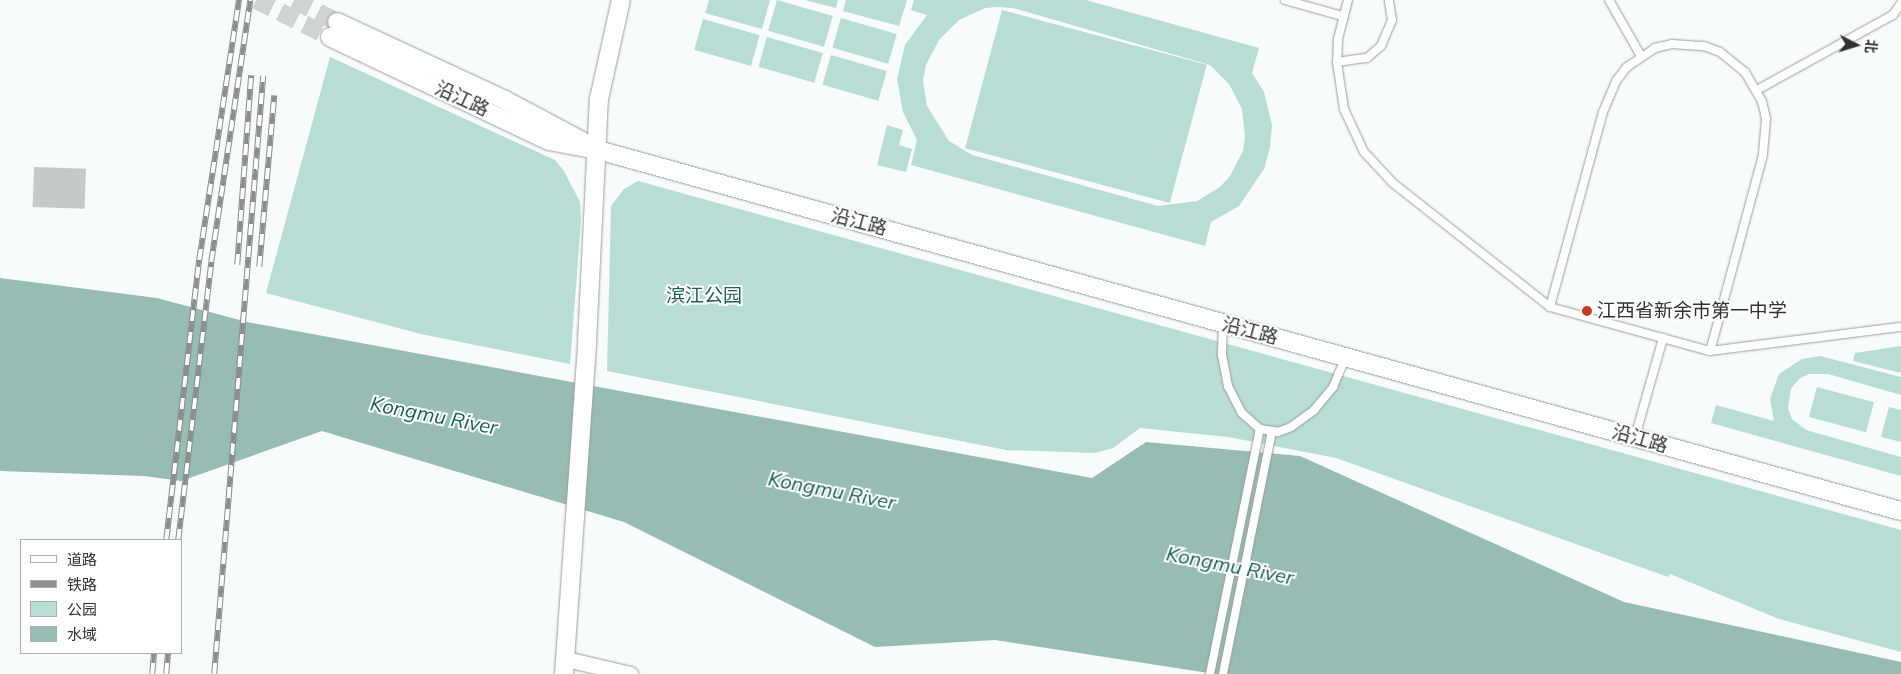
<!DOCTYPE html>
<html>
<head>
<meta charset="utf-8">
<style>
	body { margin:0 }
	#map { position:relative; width:1901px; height:674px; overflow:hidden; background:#f7fbfa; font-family:Mulish,"Noto Sans SC",sans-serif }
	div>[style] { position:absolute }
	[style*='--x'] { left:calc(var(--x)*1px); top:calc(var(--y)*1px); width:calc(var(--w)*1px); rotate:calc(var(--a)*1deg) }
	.green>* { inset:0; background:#b8ddd5; transform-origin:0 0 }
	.water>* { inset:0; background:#97bcb4 }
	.building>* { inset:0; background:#c5cac9; transform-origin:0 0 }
	.tertiary-tunnel>* { height:18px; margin-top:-9px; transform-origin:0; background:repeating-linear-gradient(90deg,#cfd3d2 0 18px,transparent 0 27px) }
	.roads { filter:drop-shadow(0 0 1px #9a9e9d) drop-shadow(0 0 1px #9a9e9d) }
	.service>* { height:8px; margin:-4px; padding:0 4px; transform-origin:4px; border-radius:4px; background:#fff }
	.minor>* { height:15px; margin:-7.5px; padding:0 7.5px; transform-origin:7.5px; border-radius:7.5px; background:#fff }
	.tertiary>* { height:18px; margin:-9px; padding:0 9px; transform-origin:9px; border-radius:9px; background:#fff }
	.rail>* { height:5.5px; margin-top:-2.75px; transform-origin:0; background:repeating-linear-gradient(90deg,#fff 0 11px,#8b8e8d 0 22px); box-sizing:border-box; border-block:1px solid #8b8e8d }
	.dots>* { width:14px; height:14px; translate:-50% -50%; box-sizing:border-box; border:2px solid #fff; border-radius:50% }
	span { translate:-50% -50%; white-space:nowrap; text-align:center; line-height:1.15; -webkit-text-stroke:4px #fff; paint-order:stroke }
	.street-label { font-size:19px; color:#303231 }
	.park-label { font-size:19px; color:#1b6258 }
	.poi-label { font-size:19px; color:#303231 }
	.left { translate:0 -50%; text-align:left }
	.water-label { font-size:20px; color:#145e53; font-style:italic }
	.legend { position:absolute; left:20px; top:539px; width:162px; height:115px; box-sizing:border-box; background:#fff; border:1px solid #acadad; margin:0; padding:6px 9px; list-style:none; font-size:15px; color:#303231 }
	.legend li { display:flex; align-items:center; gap:10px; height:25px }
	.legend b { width:25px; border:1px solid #acadad }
	.north { position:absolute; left:1831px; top:20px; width:50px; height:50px; -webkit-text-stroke:4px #fff; paint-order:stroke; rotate:95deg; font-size:14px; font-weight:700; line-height:20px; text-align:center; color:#303231 }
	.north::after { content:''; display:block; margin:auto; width:18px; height:22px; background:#303231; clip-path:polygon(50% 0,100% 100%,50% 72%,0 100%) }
</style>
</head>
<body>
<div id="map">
	<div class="green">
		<div style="clip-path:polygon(709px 0,770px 0,762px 29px,705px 13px)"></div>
		<div style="left:777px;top:0;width:58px;height:32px;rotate:16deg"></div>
		<div style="clip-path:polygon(805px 0,838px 0,836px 8px)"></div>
		<div style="clip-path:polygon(846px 0,907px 0,899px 26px,843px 11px)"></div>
		<div style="clip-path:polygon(evenodd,914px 0,1086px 0,1259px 48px,1252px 73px,1264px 92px,1272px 125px,1270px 147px,1264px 169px,1239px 206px,1211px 222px,1205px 246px,911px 165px,917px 140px,903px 112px,897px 79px,905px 45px,927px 15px,911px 10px,914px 0,998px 7px,1013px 8px,1210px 65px,1229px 84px,1242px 109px,1245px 137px,1243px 151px,1230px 176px,1220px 187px,1197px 201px,1158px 206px,972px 155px,949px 141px,927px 106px,923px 80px,926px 65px,939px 40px,959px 20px,985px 8px,998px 7px)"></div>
		<div style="left:1002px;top:10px;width:212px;height:143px;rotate:15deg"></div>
		<div style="left:841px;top:18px;width:58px;height:31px;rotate:16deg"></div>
		<div style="left:703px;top:19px;width:59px;height:32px;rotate:16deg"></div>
		<div style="left:767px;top:37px;width:58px;height:31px;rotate:16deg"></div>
		<div style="left:831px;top:55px;width:58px;height:31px;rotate:16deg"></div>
		<div style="clip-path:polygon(330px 57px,555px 160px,564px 171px,580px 202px,581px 221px,570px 364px,421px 334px,266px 293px)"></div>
		<div style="clip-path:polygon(887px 125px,903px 130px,899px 145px,912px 149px,906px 172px,877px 165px)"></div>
		<div style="clip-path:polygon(638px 181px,1901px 530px,1901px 652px,1779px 619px,1670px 574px,1668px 577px,1336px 458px,1228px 437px,1140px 428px,1113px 448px,1095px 453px,1006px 450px,607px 371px,611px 206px,624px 189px)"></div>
		<div style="clip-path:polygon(1901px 346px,1901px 373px,1853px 361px,1855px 353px)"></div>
		<div style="clip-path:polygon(1820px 356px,1901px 377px,1901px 395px,1828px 374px,1809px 374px,1799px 379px,1791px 389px,1788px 408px,1792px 419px,1806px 430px,1901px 457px,1901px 476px,1711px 423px,1716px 405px,1774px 421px,1770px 399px,1779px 374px,1802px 359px)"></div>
		<div style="left:1817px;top:387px;width:59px;height:31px;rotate:15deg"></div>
		<div style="clip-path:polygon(1889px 407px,1901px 410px,1901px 442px,1881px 437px)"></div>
	</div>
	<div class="water">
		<div style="clip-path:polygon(0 278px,157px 298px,247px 322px,1092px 478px,1146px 442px,1300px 456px,1624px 602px,1901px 662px,1901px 674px,1215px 674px,995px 640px,875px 647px,624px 522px,322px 431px,181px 481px,144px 476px,0 471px)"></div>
	</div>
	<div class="building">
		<div style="left:34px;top:167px;width:52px;height:40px;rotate:2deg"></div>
	</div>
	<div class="tertiary-tunnel">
		<div style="--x:256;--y:0;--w:83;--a:26.6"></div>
		<div style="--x:294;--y:0;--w:48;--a:27.1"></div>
	</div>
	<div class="roads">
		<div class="service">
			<div style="--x:1285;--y:0;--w:59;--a:15.7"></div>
			<div style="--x:1348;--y:0;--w:40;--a:104.4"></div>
			<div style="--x:1338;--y:39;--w:23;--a:92"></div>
			<div style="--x:1337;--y:62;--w:48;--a:81.5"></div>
			<div style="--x:1344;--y:109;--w:47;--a:65.1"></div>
			<div style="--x:1364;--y:152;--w:42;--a:46.9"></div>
			<div style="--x:1393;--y:183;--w:200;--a:38.3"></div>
			<div style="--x:1550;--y:307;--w:166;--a:15.4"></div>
			<div style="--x:1710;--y:351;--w:193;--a:-7.2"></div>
			<div style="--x:1609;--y:0;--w:64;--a:60.3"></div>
			<div style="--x:1337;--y:62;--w:30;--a:-8"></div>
			<div style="--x:1367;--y:58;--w:18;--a:-41"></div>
			<div style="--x:1381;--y:46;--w:28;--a:-67"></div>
			<div style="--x:1392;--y:20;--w:20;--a:-99"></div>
			<div style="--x:1757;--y:90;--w:155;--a:-28.9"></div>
			<div style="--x:1893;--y:15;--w:14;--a:-56"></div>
			<div style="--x:1550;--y:307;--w:202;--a:-74.8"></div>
			<div style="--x:1603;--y:112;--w:34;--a:-67"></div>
			<div style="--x:1616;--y:81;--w:18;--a:-52"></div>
			<div style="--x:1627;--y:67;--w:34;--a:-34"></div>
			<div style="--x:1655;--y:48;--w:17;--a:-13"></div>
			<div style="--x:1672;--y:44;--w:32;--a:4"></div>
			<div style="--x:1704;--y:46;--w:17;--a:21"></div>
			<div style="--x:1720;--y:52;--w:32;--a:39"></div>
			<div style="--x:1745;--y:72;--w:34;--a:60"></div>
			<div style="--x:1762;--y:101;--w:18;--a:77"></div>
			<div style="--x:1766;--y:119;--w:36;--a:95"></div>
			<div style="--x:1763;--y:155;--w:203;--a:105.1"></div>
			<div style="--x:1223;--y:323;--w:32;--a:92"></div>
			<div style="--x:1222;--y:355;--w:32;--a:79"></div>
			<div style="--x:1228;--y:386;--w:30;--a:63"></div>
			<div style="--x:1242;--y:413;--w:24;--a:42"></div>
			<div style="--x:1260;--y:429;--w:18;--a:9"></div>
			<div style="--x:1278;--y:432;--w:14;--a:-21"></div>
			<div style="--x:1291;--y:427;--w:29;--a:-36"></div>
			<div style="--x:1314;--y:410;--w:30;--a:-50"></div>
			<div style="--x:1333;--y:387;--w:33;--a:-67"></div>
			<div style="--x:1635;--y:437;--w:103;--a:-74.2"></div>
			<div style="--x:1210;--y:674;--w:250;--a:-78.5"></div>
			<div style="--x:1223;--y:674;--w:248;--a:-78.6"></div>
		</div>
		<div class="minor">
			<div style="--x:566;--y:659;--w:66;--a:13.2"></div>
		</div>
		<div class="tertiary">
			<div style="--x:337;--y:22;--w:185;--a:24.9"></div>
			<div style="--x:505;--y:100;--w:87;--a:28"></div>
			<div style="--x:330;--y:37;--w:242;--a:25.4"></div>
			<div style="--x:549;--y:141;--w:50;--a:10.4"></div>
			<div style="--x:598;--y:150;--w:1352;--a:15.49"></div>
			<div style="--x:564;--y:674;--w:333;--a:-86"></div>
			<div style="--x:587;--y:342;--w:243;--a:-87.2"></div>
			<div style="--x:599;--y:99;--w:101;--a:-77.5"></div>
		</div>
	</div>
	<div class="rail">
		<div style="--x:237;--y:265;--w:190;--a:-85.8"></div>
		<div style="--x:259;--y:267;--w:172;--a:-85"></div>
		<div style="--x:166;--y:540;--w:282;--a:-83.3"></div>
		<div style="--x:199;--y:260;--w:263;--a:-81.3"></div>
		<div style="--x:178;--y:540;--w:280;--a:-83.2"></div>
		<div style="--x:211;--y:262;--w:265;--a:-81.5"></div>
		<div style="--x:152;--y:674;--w:21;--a:-85"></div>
		<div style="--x:166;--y:674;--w:21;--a:-85"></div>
		<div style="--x:214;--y:674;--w:600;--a:-85.32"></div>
	</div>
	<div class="dots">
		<div style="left:1587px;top:311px;background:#c63a23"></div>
	</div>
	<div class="street-label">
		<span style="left:462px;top:99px;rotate:25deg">沿江路</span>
		<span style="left:859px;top:222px;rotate:15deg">沿江路</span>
		<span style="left:1250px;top:331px;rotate:15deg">沿江路</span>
		<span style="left:1640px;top:439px;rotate:16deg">沿江路</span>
	</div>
	<div class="park-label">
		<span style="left:704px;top:296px">滨江公园</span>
	</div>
	<div class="poi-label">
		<span class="left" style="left:1597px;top:311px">江西省新余市第一中学</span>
	</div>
	<div class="water-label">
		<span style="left:434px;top:415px;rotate:11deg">Kongmu River</span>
		<span style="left:832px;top:490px;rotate:11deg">Kongmu River</span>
		<span style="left:1230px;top:565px;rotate:11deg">Kongmu River</span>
	</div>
	<ul class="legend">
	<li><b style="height:6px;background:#fff"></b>道路</li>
	<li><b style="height:6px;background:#8b8e8d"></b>铁路</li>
	<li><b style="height:14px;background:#b8ddd5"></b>公园</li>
	<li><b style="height:14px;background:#97bcb4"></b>水域</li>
	</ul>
	<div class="north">北</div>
</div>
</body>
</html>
